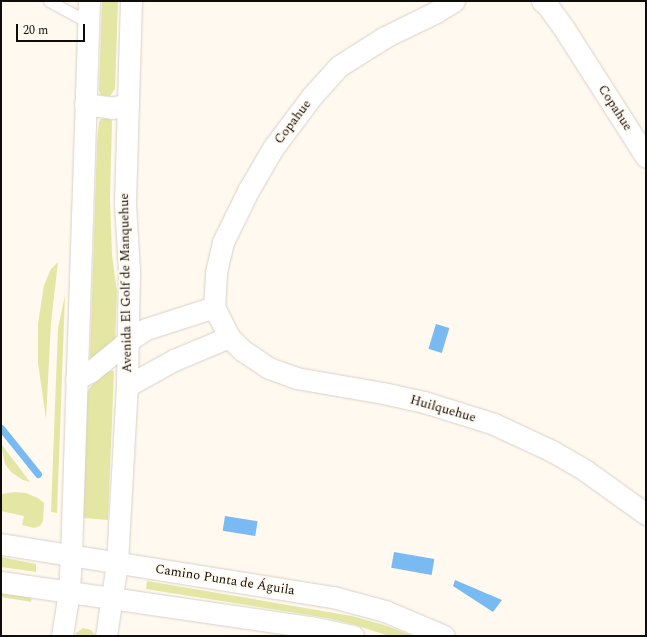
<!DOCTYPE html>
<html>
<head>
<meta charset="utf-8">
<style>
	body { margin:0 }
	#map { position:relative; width:647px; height:637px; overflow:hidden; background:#fff9f0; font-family:Spectral,serif }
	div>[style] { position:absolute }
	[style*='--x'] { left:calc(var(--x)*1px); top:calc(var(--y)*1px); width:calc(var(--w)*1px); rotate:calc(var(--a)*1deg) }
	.green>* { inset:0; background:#e3e7a3; transform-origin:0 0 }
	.water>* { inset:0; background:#7abaf2; transform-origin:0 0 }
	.stream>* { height:7px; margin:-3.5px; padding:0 3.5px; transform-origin:3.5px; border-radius:3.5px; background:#7abaf2 }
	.roads { filter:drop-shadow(0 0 1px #d8d0c6) drop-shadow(0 0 1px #d8d0c6) }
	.lane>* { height:11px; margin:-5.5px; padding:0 5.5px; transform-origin:5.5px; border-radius:5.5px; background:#fff }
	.street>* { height:21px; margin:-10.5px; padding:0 10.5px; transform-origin:10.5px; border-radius:10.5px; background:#fff }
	span { translate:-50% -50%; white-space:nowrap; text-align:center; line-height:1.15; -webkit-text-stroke:4px #fff9f0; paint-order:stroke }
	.street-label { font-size:13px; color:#0f0d09 }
	.frame { position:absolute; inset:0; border:2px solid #0f0d09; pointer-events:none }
	.scale { position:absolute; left:16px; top:24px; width:69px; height:18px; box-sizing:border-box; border:2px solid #0f0d09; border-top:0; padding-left:5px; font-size:12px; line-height:14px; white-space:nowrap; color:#0f0d09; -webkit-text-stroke:3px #fff9f0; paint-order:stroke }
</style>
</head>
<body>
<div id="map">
	<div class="green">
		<div style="clip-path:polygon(102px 1px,118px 1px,115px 89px,110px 96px,107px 96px,101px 95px,99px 91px)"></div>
		<div style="clip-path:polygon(108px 117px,112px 121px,110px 199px,112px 255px,117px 291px,115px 344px,93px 360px,90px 357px,97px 144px,99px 122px,101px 119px)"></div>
		<div style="clip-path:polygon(58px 262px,51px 323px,46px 419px,38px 363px,38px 324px,44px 285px,51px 269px)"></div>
		<div style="clip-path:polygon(65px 295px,57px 513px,51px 512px,58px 328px)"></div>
		<div style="clip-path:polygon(108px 371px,114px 371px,108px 520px,83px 518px,86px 395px,91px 386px)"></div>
		<div style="clip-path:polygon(1px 444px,18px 466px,30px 482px,23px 480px,11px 472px,5px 464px)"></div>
		<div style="clip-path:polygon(15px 492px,26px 493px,38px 498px,44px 503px,43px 521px,40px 526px,34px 528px,22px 525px,24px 516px,1px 511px,1px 494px)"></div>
		<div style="clip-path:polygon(1px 557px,36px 564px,36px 572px,1px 567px)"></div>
		<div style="clip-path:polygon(147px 581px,352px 616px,387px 626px,413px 636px,389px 636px,352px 624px,327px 618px,146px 589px)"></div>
		<div style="left:1px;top:593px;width:31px;height:4px;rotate:9deg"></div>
		<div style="clip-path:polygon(83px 628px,91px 630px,96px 636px,76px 636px,76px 633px)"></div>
	</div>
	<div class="water">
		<div style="left:436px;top:324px;width:14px;height:26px;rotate:17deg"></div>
		<div style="left:225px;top:516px;width:33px;height:15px;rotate:9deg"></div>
		<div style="left:394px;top:552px;width:41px;height:16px;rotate:10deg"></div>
		<div style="clip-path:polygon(455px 580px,502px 600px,493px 612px,453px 586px)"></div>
	</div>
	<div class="stream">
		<div style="--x:1;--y:428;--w:59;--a:51.2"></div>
	</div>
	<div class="roads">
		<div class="lane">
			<div style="--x:49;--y:1;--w:44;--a:28.3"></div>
		</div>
		<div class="street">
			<div style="--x:454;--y:1;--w:21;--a:149"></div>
			<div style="--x:436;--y:12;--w:57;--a:153.9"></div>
			<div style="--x:385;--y:37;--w:54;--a:147.8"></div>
			<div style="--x:339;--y:66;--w:40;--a:132"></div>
			<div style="--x:312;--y:96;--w:65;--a:126.9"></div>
			<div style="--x:273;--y:148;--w:50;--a:120.2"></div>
			<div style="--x:248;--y:191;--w:57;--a:116.1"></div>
			<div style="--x:223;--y:242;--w:32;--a:103"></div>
			<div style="--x:216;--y:273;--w:34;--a:93"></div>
			<div style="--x:214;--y:307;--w:34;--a:63"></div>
			<div style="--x:229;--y:337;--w:18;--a:45"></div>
			<div style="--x:242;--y:350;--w:32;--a:34"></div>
			<div style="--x:269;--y:368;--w:29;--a:20"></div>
			<div style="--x:296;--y:378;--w:88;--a:9.8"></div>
			<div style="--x:383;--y:393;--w:42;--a:12.4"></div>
			<div style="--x:424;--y:402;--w:73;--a:17.4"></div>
			<div style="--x:494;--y:424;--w:64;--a:25"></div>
			<div style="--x:552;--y:451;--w:39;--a:30"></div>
			<div style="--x:586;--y:471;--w:74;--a:35.6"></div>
			<div style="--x:542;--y:1;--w:6;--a:39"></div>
			<div style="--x:547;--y:5;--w:27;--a:54"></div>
			<div style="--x:563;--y:27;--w:154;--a:57.4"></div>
			<div style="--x:85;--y:104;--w:27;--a:8"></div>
			<div style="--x:112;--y:108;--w:16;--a:-15"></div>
			<div style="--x:76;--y:379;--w:16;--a:-27"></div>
			<div style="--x:90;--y:372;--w:50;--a:-39.4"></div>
			<div style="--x:129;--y:340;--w:20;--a:-33"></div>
			<div style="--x:146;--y:329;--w:71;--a:-17.9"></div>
			<div style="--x:127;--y:386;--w:54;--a:-29"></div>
			<div style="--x:174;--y:360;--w:60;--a:-22.7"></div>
			<div style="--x:1;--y:544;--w:336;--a:9.1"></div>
			<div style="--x:333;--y:597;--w:54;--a:15.1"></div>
			<div style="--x:385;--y:611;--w:64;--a:23"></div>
			<div style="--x:1;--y:582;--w:313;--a:8.3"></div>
			<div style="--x:311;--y:627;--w:43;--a:12.1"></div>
			<div style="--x:62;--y:636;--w:45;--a:-81"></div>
			<div style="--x:69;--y:592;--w:36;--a:-87"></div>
			<div style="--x:71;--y:556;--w:555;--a:-88.14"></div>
			<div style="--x:106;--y:636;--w:74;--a:-81.4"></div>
			<div style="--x:117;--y:563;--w:177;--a:-86.8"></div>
			<div style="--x:127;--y:386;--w:115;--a:-89"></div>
			<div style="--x:129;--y:271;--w:68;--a:-93.4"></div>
			<div style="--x:125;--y:203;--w:202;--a:-88.3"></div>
		</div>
	</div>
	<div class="street-label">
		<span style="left:615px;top:108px;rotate:57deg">Copahue</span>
		<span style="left:293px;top:122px;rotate:-53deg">Copahue</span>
		<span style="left:126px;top:283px;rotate:-91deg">Avenida El Golf de Manquehue</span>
		<span style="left:443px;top:409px;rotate:16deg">Huilquehue</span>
		<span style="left:225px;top:580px;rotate:9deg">Camino Punta de Águila</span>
	</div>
	<div class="frame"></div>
	<div class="scale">20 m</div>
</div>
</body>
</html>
